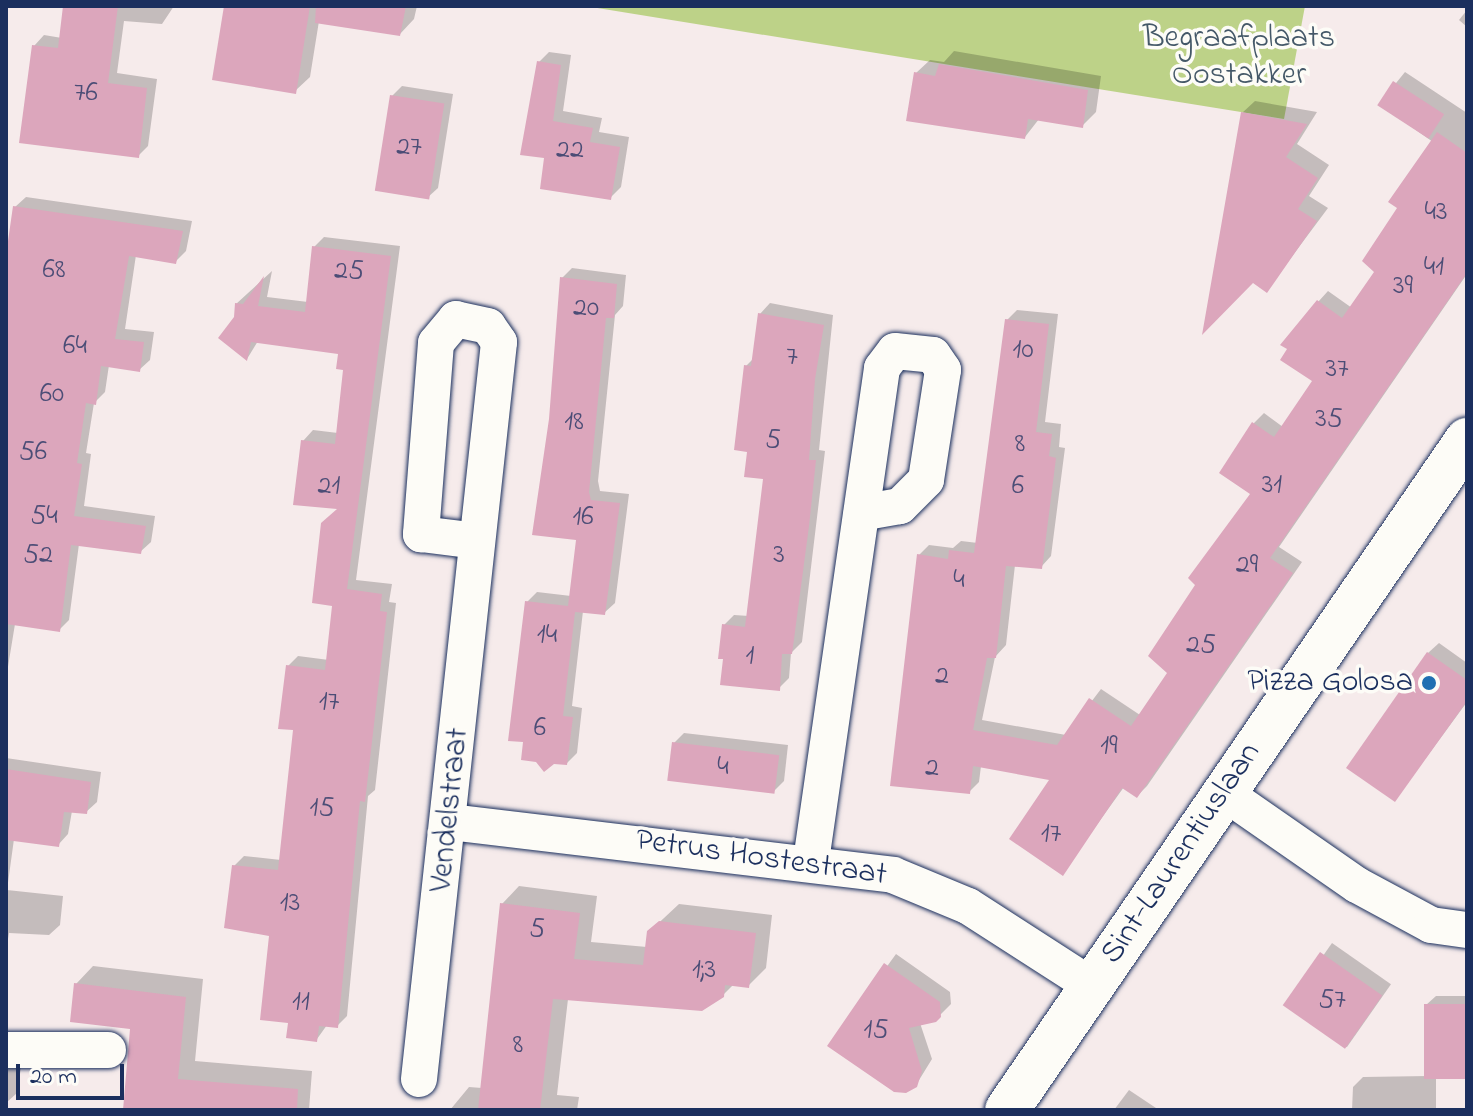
<!DOCTYPE html>
<html>
<head>
<meta charset="utf-8">
<style>
	body { margin:0 }
	#map { position:relative; width:1473px; height:1116px; overflow:hidden; background:#f6ebeb; font-family:"Indie Flower",sans-serif }
	div>[style] { position:absolute }
	[style*='--x'] { left:calc(var(--x)*1px); top:calc(var(--y)*1px); width:calc(var(--w)*1px); rotate:calc(var(--a)*1deg) }
	.green>* { inset:0; background:#bdd288 }
	.shadow>* { inset:0; background:#0003; transform-origin:0 0 }
	.building>* { inset:0; background:#dca6bc; transform-origin:0 0 }
	.roads { filter:drop-shadow(0 0 2px #1b2f5e) drop-shadow(0 0 2px #1b2f5e) }
	.minor>* { height:36px; margin:-18px; padding:0 18px; transform-origin:18px; border-radius:18px; background:#fdfcf7 }
	.tertiary>* { height:44px; margin:-22px; padding:0 22px; transform-origin:22px; border-radius:22px; background:#fdfcf7 }
	.dots>* { width:22px; height:22px; translate:-50% -50%; box-sizing:border-box; border:4px solid #fdfcf7; border-radius:50% }
	span { translate:-50% -50%; white-space:nowrap; text-align:center; line-height:1.15; -webkit-text-stroke:7px #fdfcf7; paint-order:stroke }
	.number-label { font-size:28px; color:#4b4d76 }
	.number-label span { -webkit-text-stroke-width:0 }
	.park-label { font-size:32px; color:#445868 }
	.poi-label { font-size:32px; color:#1b2f5e }
	.right { translate:-100% -50%; text-align:right }
	.street-label { font-size:32px; color:#1b2f5e }
	.frame { position:absolute; inset:0; border:8px solid #1b2f5e; pointer-events:none }
	.scale { position:absolute; left:16px; top:1064px; width:108px; height:36px; box-sizing:border-box; border:4px solid #1b2f5e; border-top:0; padding-left:10px; font-size:24px; line-height:28px; white-space:nowrap; color:#1b2f5e; -webkit-text-stroke:6px #fdfcf7; paint-order:stroke }
</style>
</head>
<body>
<div id="map">
	<div class="green">
		<div style="clip-path:polygon(585px 6px,1305px 6px,1284px 119px)"></div>
	</div>
	<div class="shadow">
		<div style="clip-path:polygon(65px 6px,174px 6px,162px 24px,124px 21px,117px 73px,157px 79px,148px 146px,138px 156px,34px 46px,44px 35px,62px 38px)"></div>
		<div style="clip-path:polygon(226px 6px,417px 6px,414px 19px,400px 34px,319px 21px,310px 77px,295px 91px)"></div>
		<div style="clip-path:polygon(1467px 10px,1467px 27px,1459px 20px)"></div>
		<div style="clip-path:polygon(954px 51px,1101px 76px,1096px 112px,1082px 126px,1039px 119px,1025px 137px,916px 73px,930px 60px,944px 62px)"></div>
		<div style="clip-path:polygon(549px 52px,571px 55px,563px 111px,602px 118px,599px 132px,629px 137px,621px 187px,610px 198px,546px 156px,539px 62px)"></div>
		<div style="clip-path:polygon(1405px 72px,1467px 113px,1467px 274px,1279px 547px,1302px 562px,1147px 786px,1137px 796px,1124px 787px,1062px 873px,1053px 778px,981px 766px,979px 782px,969px 792px,919px 555px,929px 545px,953px 548px,961px 541px,978px 543px,1007px 320px,1017px 310px,1058px 314px,1045px 422px,1061px 424px,1059px 447px,1065px 448px,1051px 556px,1041px 567px,1015px 565px,1006px 645px,995px 657px,982px 720px,1066px 735px,1101px 689px,1140px 715px,1170px 672px,1198px 584px,1253px 493px,1254px 423px,1264px 413px,1283px 427px,1315px 381px,1318px 302px,1328px 291px,1352px 308px,1376px 272px,1399px 207px,1433px 142px,1379px 104px)"></div>
		<div style="clip-path:polygon(402px 86px,453px 94px,438px 188px,427px 198px,392px 96px)"></div>
		<div style="clip-path:polygon(1255px 101px,1317px 112px,1297px 144px,1329px 165px,1309px 196px,1328px 208px,1267px 290px,1253px 281px,1242px 113px)"></div>
		<div style="clip-path:polygon(26px 197px,192px 221px,186px 251px,176px 261px,136px 255px,125px 329px,154px 332px,150px 360px,139px 370px,109px 365px,105px 392px,94px 403px,86px 453px,91px 454px,84px 506px,155px 516px,151px 542px,140px 552px,79px 544px,69px 620px,59px 630px,15px 624px,6px 679px,6px 272px,15px 207px)"></div>
		<div style="clip-path:polygon(324px 237px,400px 246px,356px 580px,392px 584px,389px 602px,396px 603px,375px 790px,368px 796px,347px 1016px,337px 1026px,327px 1025px,317px 1039px,290px 1022px,271px 934px,234px 866px,244px 856px,281px 860px,295px 729px,288px 666px,298px 656px,329px 660px,340px 508px,303px 441px,313px 430px,338px 433px,345px 368px,340px 352px,258px 341px,247px 359px,235px 317px,236px 304px,272px 271px,267px 297px,308px 302px,314px 247px)"></div>
		<div style="clip-path:polygon(572px 268px,626px 275px,623px 306px,615px 315px,598px 481px,600px 491px,629px 494px,615px 603px,604px 613px,583px 611px,572px 706px,582px 708px,577px 753px,567px 763px,527px 602px,537px 592px,571px 596px,578px 538px,551px 420px,562px 278px)"></div>
		<div style="clip-path:polygon(770px 303px,833px 315px,819px 450px,825px 451px,802px 642px,791px 653px,789px 678px,779px 688px,724px 625px,734px 615px,749px 616px,765px 477px,749px 451px,746px 366px,754px 358px,760px 314px)"></div>
		<div style="clip-path:polygon(1439px 643px,1467px 663px,1467px 702px,1395px 800px,1428px 653px)"></div>
		<div style="clip-path:polygon(684px 733px,788px 745px,784px 781px,774px 791px,674px 743px)"></div>
		<div style="clip-path:polygon(6px 758px,101px 772px,97px 802px,86px 812px,72px 811px,68px 834px,58px 845px,14px 839px,7px 890px,63px 896px,60px 925px,49px 935px,9px 933px,6px 951px)"></div>
		<div style="clip-path:polygon(519px 886px,597px 896px,591px 942px,647px 947px,649px 932px,679px 904px,772px 915px,766px 968px,748px 986px,734px 984px,723px 995px,568px 999px,557px 1095px,579px 1097px,577px 1110px,450px 1110px,469px 1087px,482px 1088px,502px 904px)"></div>
		<div style="left:1332px;top:943px;width:72px;height:77px;rotate:35deg"></div>
		<div style="clip-path:polygon(896px 954px,950px 992px,951px 1004px,935px 1020px,920px 1023px,932px 1059px,916px 1085px,830px 1045px)"></div>
		<div style="clip-path:polygon(93px 966px,203px 979px,195px 1061px,312px 1071px,309px 1110px,125px 1110px,132px 1027px,76px 984px)"></div>
		<div style="clip-path:polygon(1436px 996px,1467px 996px,1467px 1075px,1436px 1076px,1436px 1110px,1352px 1110px,1353px 1087px,1363px 1077px,1428px 1076px,1426px 1005px)"></div>
		<div style="clip-path:polygon(6px 1057px,22px 1061px,17px 1093px,6px 1103px)"></div>
		<div style="clip-path:polygon(1129px 1090px,1159px 1110px,1114px 1110px)"></div>
	</div>
	<div class="building">
		<div style="clip-path:polygon(63px 6px,118px 6px,108px 83px,147px 88px,139px 158px,19px 143px,32px 45px,58px 48px)"></div>
		<div style="clip-path:polygon(224px 6px,310px 6px,296px 94px,212px 80px)"></div>
		<div style="clip-path:polygon(316px 6px,406px 6px,400px 36px,315px 23px)"></div>
		<div style="clip-path:polygon(537px 61px,561px 65px,553px 121px,593px 128px,590px 142px,620px 147px,611px 200px,540px 189px,544px 158px,520px 155px)"></div>
		<div style="clip-path:polygon(939px 64px,1088px 90px,1083px 128px,1028px 119px,1025px 139px,906px 121px,914px 72px,935px 76px)"></div>
		<div style="left:1393px;top:81px;width:61px;height:29px;rotate:33deg"></div>
		<div style="left:390px;top:95px;width:55px;height:97px;rotate:9deg"></div>
		<div style="clip-path:polygon(1241px 112px,1307px 124px,1286px 157px,1318px 178px,1298px 209px,1317px 221px,1267px 293px,1253px 283px,1202px 335px)"></div>
		<div style="clip-path:polygon(1437px 132px,1467px 153px,1467px 273px,1270px 558px,1293px 573px,1137px 798px,1122px 788px,1063px 876px,1009px 839px,1049px 780px,973px 766px,970px 794px,890px 786px,917px 554px,948px 559px,949px 550px,974px 553px,1005px 319px,1049px 324px,1036px 432px,1052px 434px,1049px 456px,1056px 458px,1042px 569px,1006px 566px,996px 658px,987px 658px,973px 730px,1057px 745px,1089px 698px,1131px 726px,1167px 673px,1148px 656px,1195px 585px,1188px 578px,1250px 494px,1219px 473px,1252px 422px,1274px 437px,1312px 381px,1280px 360px,1287px 349px,1280px 345px,1317px 300px,1342px 318px,1374px 272px,1362px 261px,1397px 208px,1388px 202px)"></div>
		<div style="clip-path:polygon(13px 206px,183px 231px,176px 264px,129px 256px,115px 339px,144px 342px,140px 372px,101px 366px,96px 405px,86px 403px,77px 463px,82px 464px,74px 516px,146px 526px,141px 554px,71px 545px,60px 632px,6px 624px,6px 255px)"></div>
		<div style="clip-path:polygon(312px 246px,391px 256px,347px 589px,382px 594px,380px 611px,387px 612px,365px 802px,360px 801px,338px 1028px,319px 1026px,317px 1042px,286px 1038px,288px 1023px,260px 1020px,269px 936px,224px 928px,232px 865px,278px 870px,293px 730px,278px 729px,286px 665px,325px 670px,332px 606px,312px 603px,321px 523px,337px 509px,293px 505px,301px 440px,335px 444px,343px 370px,336px 369px,338px 354px,251px 342px,247px 361px,218px 338px,234px 317px,235px 303px,243px 304px,264px 276px,258px 306px,305px 312px)"></div>
		<div style="clip-path:polygon(560px 277px,617px 284px,614px 318px,606px 318px,589px 492px,591px 500px,620px 503px,605px 615px,575px 612px,563px 716px,573px 717px,567px 765px,554px 764px,544px 772px,536px 762px,521px 760px,523px 742px,508px 741px,525px 601px,568px 606px,576px 540px,532px 535px,549px 419px)"></div>
		<div style="clip-path:polygon(758px 313px,824px 325px,815px 379px,809px 460px,816px 460px,809px 526px,792px 654px,782px 654px,780px 691px,720px 685px,723px 659px,718px 659px,722px 624px,745px 627px,763px 479px,744px 477px,747px 452px,734px 450px,744px 365px,751px 366px)"></div>
		<div style="clip-path:polygon(1427px 652px,1467px 680px,1467px 701px,1395px 802px,1346px 768px)"></div>
		<div style="left:672px;top:742px;width:108px;height:39px;rotate:7deg"></div>
		<div style="clip-path:polygon(6px 769px,91px 782px,87px 814px,64px 812px,59px 847px,6px 840px)"></div>
		<div style="clip-path:polygon(500px 903px,580px 913px,574px 959px,643px 965px,647px 931px,659px 921px,756px 933px,749px 988px,725px 985px,724px 997px,702px 1011px,553px 999px,540px 1110px,478px 1110px)"></div>
		<div style="left:1320px;top:952px;width:76px;height:65px;rotate:35deg"></div>
		<div style="clip-path:polygon(884px 963px,940px 1002px,941px 1017px,936px 1022px,909px 1028px,922px 1071px,917px 1087px,906px 1093px,894px 1092px,827px 1046px)"></div>
		<div style="clip-path:polygon(74px 983px,186px 997px,178px 1079px,298px 1089px,297px 1110px,123px 1110px,130px 1029px,70px 1022px)"></div>
		<div style="left:1424px;top:1004px;width:43px;height:75px"></div>
	</div>
	<div class="roads">
		<div class="minor">
			<div style="--x:1223;--y:792;--w:163;--a:34.8"></div>
			<div style="--x:1357;--y:885;--w:84;--a:28.4"></div>
			<div style="--x:1431;--y:925;--w:36;--a:8"></div>
			<div style="--x:450;--y:822;--w:446;--a:6.8"></div>
			<div style="--x:893;--y:875;--w:81;--a:22.5"></div>
			<div style="--x:968;--y:906;--w:148;--a:32.8"></div>
			<div style="--x:811;--y:861;--w:498;--a:-81.8"></div>
			<div style="--x:882;--y:368;--w:21;--a:-53"></div>
			<div style="--x:895;--y:351;--w:38;--a:6"></div>
			<div style="--x:933;--y:355;--w:18;--a:56"></div>
			<div style="--x:943;--y:370;--w:111;--a:98.8"></div>
			<div style="--x:926;--y:480;--w:37;--a:135"></div>
			<div style="--x:900;--y:506;--w:39;--a:170"></div>
			<div style="--x:6;--y:1050;--w:102;--a:0"></div>
			<div style="--x:419;--y:1079;--w:741;--a:-83.8"></div>
			<div style="--x:499;--y:342;--w:19;--a:-125"></div>
			<div style="--x:488;--y:326;--w:33;--a:-168"></div>
			<div style="--x:456;--y:319;--w:31;--a:130"></div>
			<div style="--x:436;--y:343;--w:192;--a:94.5"></div>
			<div style="--x:421;--y:534;--w:56;--a:7.1"></div>
		</div>
		<div class="tertiary">
			<div style="--x:1007;--y:1110;--w:813;--a:-55.53"></div>
		</div>
	</div>
	<div class="dots">
		<div style="left:1429px;top:683px;background:#1f6fb2"></div>
	</div>
	<div class="number-label">
		<span style="left:86px;top:94px">76</span>
		<span style="left:409px;top:148px">27</span>
		<span style="left:570px;top:151px">22</span>
		<span style="left:1436px;top:213px">43</span>
		<span style="left:1434px;top:268px">41</span>
		<span style="left:54px;top:271px">68</span>
		<span style="left:349px;top:272px">25</span>
		<span style="left:1403px;top:287px">39</span>
		<span style="left:586px;top:309px">20</span>
		<span style="left:75px;top:347px">64</span>
		<span style="left:1023px;top:351px">10</span>
		<span style="left:792px;top:358px">7</span>
		<span style="left:1337px;top:370px">37</span>
		<span style="left:52px;top:395px">60</span>
		<span style="left:1329px;top:420px">35</span>
		<span style="left:574px;top:423px">18</span>
		<span style="left:773px;top:441px">5</span>
		<span style="left:1020px;top:445px">8</span>
		<span style="left:33px;top:453px">56</span>
		<span style="left:1272px;top:486px">31</span>
		<span style="left:329px;top:487px">21</span>
		<span style="left:1018px;top:487px">6</span>
		<span style="left:44px;top:517px">54</span>
		<span style="left:583px;top:518px">16</span>
		<span style="left:38px;top:556px">52</span>
		<span style="left:779px;top:556px">3</span>
		<span style="left:1247px;top:566px">29</span>
		<span style="left:959px;top:581px">4</span>
		<span style="left:547px;top:636px">14</span>
		<span style="left:1201px;top:646px">25</span>
		<span style="left:750px;top:657px">1</span>
		<span style="left:942px;top:677px">2</span>
		<span style="left:329px;top:703px">17</span>
		<span style="left:540px;top:729px">6</span>
		<span style="left:1109px;top:747px">19</span>
		<span style="left:723px;top:768px">4</span>
		<span style="left:932px;top:769px">2</span>
		<span style="left:322px;top:809px">15</span>
		<span style="left:1051px;top:835px">17</span>
		<span style="left:290px;top:904px">13</span>
		<span style="left:537px;top:930px">5</span>
		<span style="left:704px;top:971px">1;3</span>
		<span style="left:1332px;top:1001px">57</span>
		<span style="left:301px;top:1003px">11</span>
		<span style="left:876px;top:1031px">15</span>
		<span style="left:518px;top:1046px">8</span>
	</div>
	<div class="park-label">
		<span style="left:1239px;top:58px">Begraafplaats<br>Oostakker</span>
	</div>
	<div class="poi-label">
		<span class="right" style="left:1413px;top:683px">Pizza Golosa</span>
	</div>
	<div class="street-label">
		<span style="left:451px;top:810px;rotate:-84deg">Vendelstraat</span>
		<span style="left:1182px;top:854px;rotate:-56deg">Sint-Laurentiuslaan</span>
		<span style="left:761px;top:859px;rotate:8deg">Petrus Hostestraat</span>
	</div>
	<div class="frame"></div>
	<div class="scale">20 m</div>
</div>
</body>
</html>
